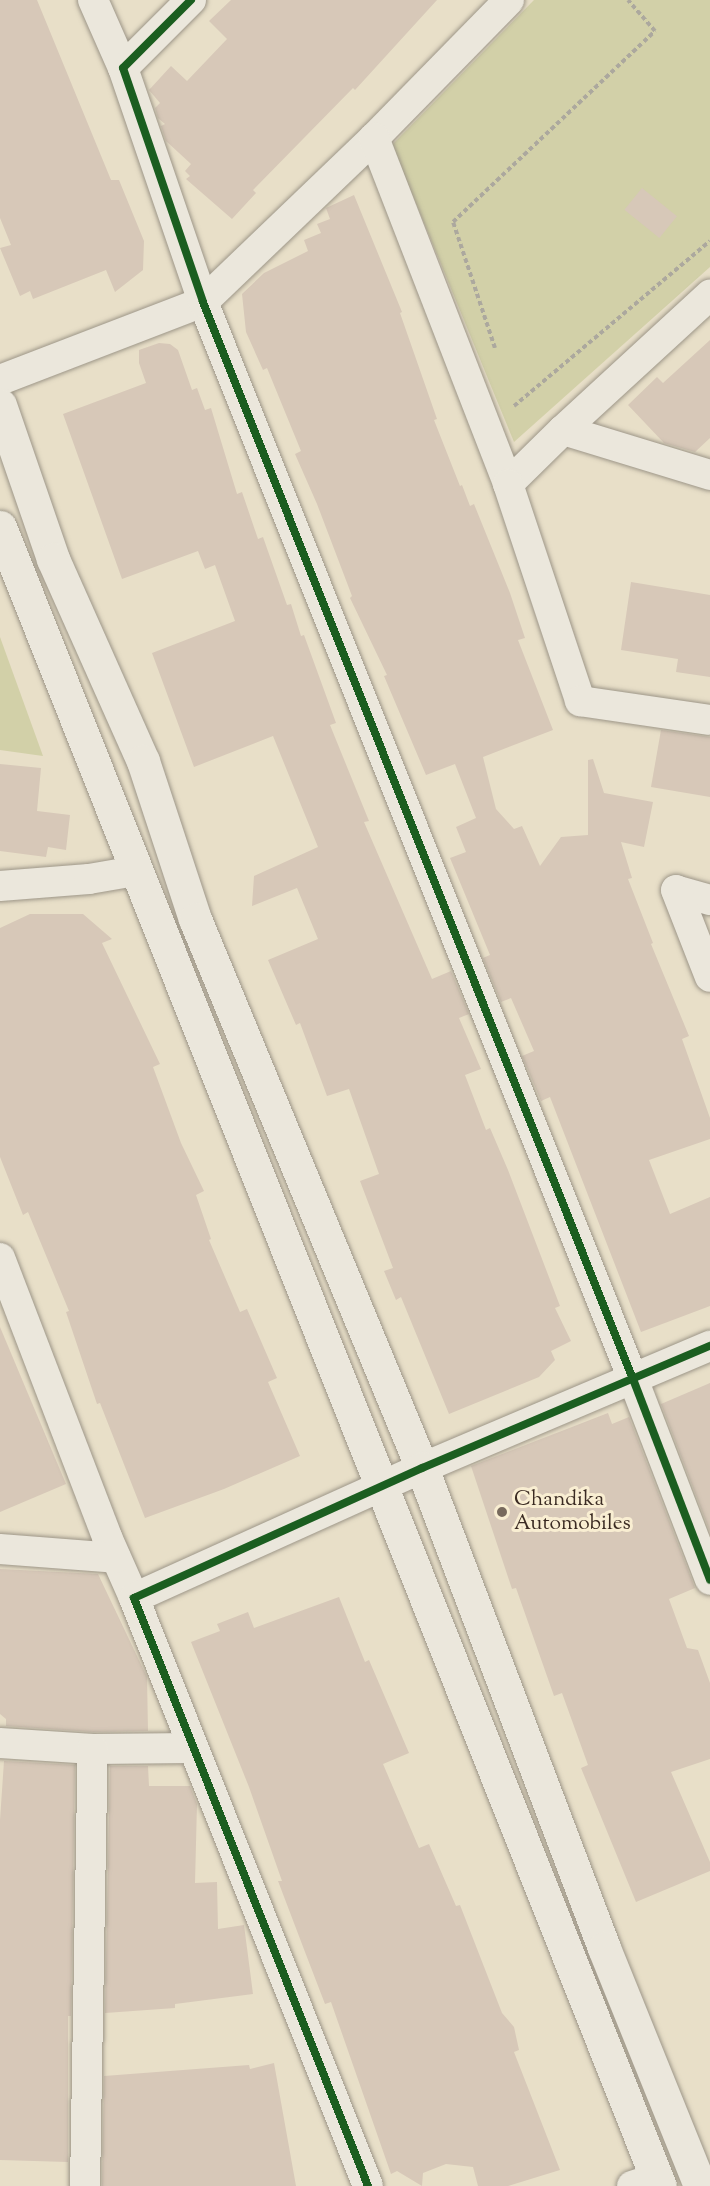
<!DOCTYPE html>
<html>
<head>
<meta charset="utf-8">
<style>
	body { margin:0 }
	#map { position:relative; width:710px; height:2186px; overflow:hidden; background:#e8dfc8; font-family:"Sorts Mill Goudy",serif }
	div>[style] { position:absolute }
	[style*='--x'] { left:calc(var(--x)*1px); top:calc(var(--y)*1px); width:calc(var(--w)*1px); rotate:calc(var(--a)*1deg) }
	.green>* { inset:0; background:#d2d0a8 }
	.building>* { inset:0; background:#d7c8b8; transform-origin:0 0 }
	.path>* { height:4px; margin-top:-2px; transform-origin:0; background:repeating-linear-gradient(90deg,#aca89e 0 4.5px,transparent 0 7.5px) }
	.roads { filter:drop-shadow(0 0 2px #9d9688) drop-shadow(0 0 2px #9d9688) }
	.minor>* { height:30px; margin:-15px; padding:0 15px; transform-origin:15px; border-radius:15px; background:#ebe7dc }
	.secondary>* { height:33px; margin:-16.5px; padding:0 16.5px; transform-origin:16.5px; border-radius:16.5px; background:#ebe7dc }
	.cycleway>* { height:8px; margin:-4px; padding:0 4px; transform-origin:4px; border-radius:4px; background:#1b5e20 }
	.dots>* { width:16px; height:16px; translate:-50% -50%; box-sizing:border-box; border:3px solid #f9eed2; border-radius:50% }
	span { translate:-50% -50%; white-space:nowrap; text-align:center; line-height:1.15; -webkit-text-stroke:6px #f9eed2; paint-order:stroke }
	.poi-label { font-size:21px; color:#3b2b23 }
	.left { translate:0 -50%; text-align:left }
</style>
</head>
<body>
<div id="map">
	<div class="green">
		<div style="clip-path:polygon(534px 0,710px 0,710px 267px,514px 442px,392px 145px)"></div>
		<div style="clip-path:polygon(0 637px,43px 756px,0 750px)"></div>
	</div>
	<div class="building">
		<div style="clip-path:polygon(0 0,37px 0,111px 180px,119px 180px,144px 241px,143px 270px,115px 292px,106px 270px,33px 299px,30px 291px,20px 296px,0 248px,11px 245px,0 218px)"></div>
		<div style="clip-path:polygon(231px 0,437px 0,355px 90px,353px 88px,253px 190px,256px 193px,232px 219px,186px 179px,190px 176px,185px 171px,191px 164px,166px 141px,161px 126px,165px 124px,158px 118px,155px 108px,160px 103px,149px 90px,171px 66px,187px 81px,227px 39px,209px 21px)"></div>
		<div style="left:642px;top:188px;width:45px;height:28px;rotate:39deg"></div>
		<div style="clip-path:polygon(354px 195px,402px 312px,400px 313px,437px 419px,434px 420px,460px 486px,462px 485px,470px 506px,474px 504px,510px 593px,525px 638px,518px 640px,553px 730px,483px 757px,496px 809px,514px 829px,522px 826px,540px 866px,561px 837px,588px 835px,588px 760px,593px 759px,604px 793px,653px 802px,644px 847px,621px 842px,632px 878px,628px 879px,653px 943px,651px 944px,689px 1036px,682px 1039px,710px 1118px,710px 1139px,649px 1160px,670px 1214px,710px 1197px,710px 1306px,641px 1332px,550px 1097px,541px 1101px,528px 1070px,522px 1056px,534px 1051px,511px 998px,501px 1002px,483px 958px,490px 955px,450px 858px,466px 852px,456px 827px,476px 818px,455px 764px,426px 775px,384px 676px,387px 675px,350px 598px,352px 596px,317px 504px,295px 454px,301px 451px,267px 368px,263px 370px,246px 332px,242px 294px,264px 273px,308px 251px,304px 240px,321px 233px,317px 224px,330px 219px,326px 208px)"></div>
		<div style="clip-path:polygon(710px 340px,710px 438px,695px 452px,664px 443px,628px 405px,657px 377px,663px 383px)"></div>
		<div style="clip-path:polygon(159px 343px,170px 344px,178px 350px,192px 390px,197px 388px,205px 410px,211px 408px,237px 494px,242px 492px,258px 539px,263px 537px,287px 605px,291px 604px,301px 636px,304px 635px,336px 723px,330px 725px,369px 821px,364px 822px,432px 979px,451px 971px,469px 1014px,459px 1018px,481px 1069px,465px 1075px,486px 1130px,490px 1128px,508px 1170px,560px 1306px,555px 1308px,571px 1341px,551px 1351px,555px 1360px,539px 1377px,449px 1414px,401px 1297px,396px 1300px,384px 1271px,393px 1268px,360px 1181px,379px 1174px,349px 1089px,327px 1096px,300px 1023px,296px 1025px,268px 960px,318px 939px,297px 888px,252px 906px,254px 876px,318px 847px,273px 736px,194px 767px,152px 653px,235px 621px,215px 565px,205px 569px,198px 551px,122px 579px,63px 414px,146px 383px,139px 363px,139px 350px)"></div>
		<div style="clip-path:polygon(631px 582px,710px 595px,710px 677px,676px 672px,678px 659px,621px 650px)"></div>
		<div style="clip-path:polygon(661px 730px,710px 737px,710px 797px,651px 787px)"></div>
		<div style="clip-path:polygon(0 764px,41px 768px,37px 811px,70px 815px,66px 850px,48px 847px,46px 857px,0 851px)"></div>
		<div style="clip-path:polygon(30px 914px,83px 914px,112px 939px,102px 943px,160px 1064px,153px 1067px,181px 1143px,204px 1191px,196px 1195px,211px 1239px,209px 1240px,240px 1312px,247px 1309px,277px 1378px,268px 1382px,300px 1456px,224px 1489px,145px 1518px,100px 1403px,97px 1404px,66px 1312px,69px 1311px,28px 1212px,23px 1215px,0 1157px,0 928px)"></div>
		<div style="clip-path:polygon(0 1327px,66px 1484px,0 1512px)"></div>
		<div style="clip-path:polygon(710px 1383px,710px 1532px,661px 1404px)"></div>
		<div style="clip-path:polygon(608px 1413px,612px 1424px,629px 1417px,695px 1588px,669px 1599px,687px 1648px,698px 1650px,710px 1683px,710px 1759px,671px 1772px,710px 1862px,710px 1871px,636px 1902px,581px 1768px,588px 1765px,562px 1693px,554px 1696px,516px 1588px,512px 1589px,471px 1466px)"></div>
		<div style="clip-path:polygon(0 1569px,98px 1574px,147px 1677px,148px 1731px,93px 1732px,6px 1726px,6px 1719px,0 1714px)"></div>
		<div style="clip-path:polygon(339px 1597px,365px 1662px,369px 1660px,409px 1753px,383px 1764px,419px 1848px,429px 1844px,456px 1906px,460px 1905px,502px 2013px,514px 2027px,519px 2050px,514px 2052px,560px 2170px,508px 2186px,478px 2186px,473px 2167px,446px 2164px,423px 2173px,422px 2186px,397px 2171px,391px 2174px,331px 2002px,325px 2004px,305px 1952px,278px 1881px,282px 1881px,249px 1787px,191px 1642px,220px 1631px,217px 1624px,248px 1612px,254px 1628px)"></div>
		<div style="clip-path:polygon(4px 1761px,75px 1765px,71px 2016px,68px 2016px,68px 2162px,0 2160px,0 1820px)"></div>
		<div style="clip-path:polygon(110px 1766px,148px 1766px,149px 1786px,190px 1786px,197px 1804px,195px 1883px,217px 1882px,218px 1929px,244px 1925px,253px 1994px,175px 2004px,175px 2008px,105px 2013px)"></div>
		<div style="clip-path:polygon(274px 2063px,296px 2186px,102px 2186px,104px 2076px,249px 2065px,250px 2069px)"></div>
	</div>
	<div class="path">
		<div style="--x:495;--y:348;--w:133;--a:-108.4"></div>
		<div style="--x:453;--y:222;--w:278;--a:-43.4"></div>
		<div style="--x:655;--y:31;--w:41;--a:-131.1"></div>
		<div style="--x:514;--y:406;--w:256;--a:-40.1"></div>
	</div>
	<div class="roads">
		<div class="minor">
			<div style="--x:93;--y:0;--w:74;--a:66.2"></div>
			<div style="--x:191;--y:0;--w:96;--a:135"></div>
			<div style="--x:123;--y:68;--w:247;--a:71.1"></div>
			<div style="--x:203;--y:302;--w:1160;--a:68.24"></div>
			<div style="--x:633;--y:1379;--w:215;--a:69"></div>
			<div style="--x:374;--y:138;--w:193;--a:-45.6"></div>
			<div style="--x:0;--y:380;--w:217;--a:-21"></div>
			<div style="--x:203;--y:302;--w:237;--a:-43.8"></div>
			<div style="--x:374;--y:138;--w:371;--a:68.8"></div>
			<div style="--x:508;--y:484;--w:77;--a:-44.5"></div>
			<div style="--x:563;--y:430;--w:154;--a:17"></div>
			<div style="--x:563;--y:430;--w:200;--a:-42.6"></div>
			<div style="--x:508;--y:484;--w:229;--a:71.6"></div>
			<div style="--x:580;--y:701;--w:131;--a:8.3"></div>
			<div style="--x:0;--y:886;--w:89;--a:-4.5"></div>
			<div style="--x:89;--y:879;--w:47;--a:-9.9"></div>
			<div style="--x:710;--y:900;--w:35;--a:-164"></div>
			<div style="--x:676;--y:890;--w:93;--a:68.7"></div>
			<div style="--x:0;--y:1258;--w:299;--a:69"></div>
			<div style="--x:107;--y:1537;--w:67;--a:66.1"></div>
			<div style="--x:0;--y:1549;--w:116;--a:4.4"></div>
			<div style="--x:0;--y:1743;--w:93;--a:3.7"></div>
			<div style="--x:93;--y:1749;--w:100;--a:-0.6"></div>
			<div style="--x:85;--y:2186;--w:437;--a:-89"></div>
			<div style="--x:368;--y:2186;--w:633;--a:-111.7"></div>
			<div style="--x:134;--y:1598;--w:316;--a:-24.3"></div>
			<div style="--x:422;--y:1468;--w:313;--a:-23"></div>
			<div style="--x:632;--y:2186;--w:26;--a:-18"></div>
		</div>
		<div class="secondary">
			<div style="--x:0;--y:405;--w:163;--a:71"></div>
			<div style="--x:53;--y:559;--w:221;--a:66"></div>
			<div style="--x:143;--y:761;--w:166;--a:71.8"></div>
			<div style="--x:195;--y:919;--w:594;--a:67.54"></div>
			<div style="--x:422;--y:1468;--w:513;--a:69.23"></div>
			<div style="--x:604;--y:1948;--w:257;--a:68"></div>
			<div style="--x:0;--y:527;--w:1785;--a:68.31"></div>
		</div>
	</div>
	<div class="cycleway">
		<div style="--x:191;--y:0;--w:96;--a:135"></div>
		<div style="--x:123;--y:68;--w:247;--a:71.1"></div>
		<div style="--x:203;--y:302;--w:1160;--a:68.24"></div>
		<div style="--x:633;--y:1379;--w:215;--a:69"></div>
		<div style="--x:368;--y:2186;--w:633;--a:-111.7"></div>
		<div style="--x:134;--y:1598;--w:316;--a:-24.3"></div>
		<div style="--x:422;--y:1468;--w:313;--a:-23"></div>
	</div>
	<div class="dots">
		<div style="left:502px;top:1512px;background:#786a5d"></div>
	</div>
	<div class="poi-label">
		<span class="left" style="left:514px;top:1512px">Chandika<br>Automobiles</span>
	</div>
</div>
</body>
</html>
